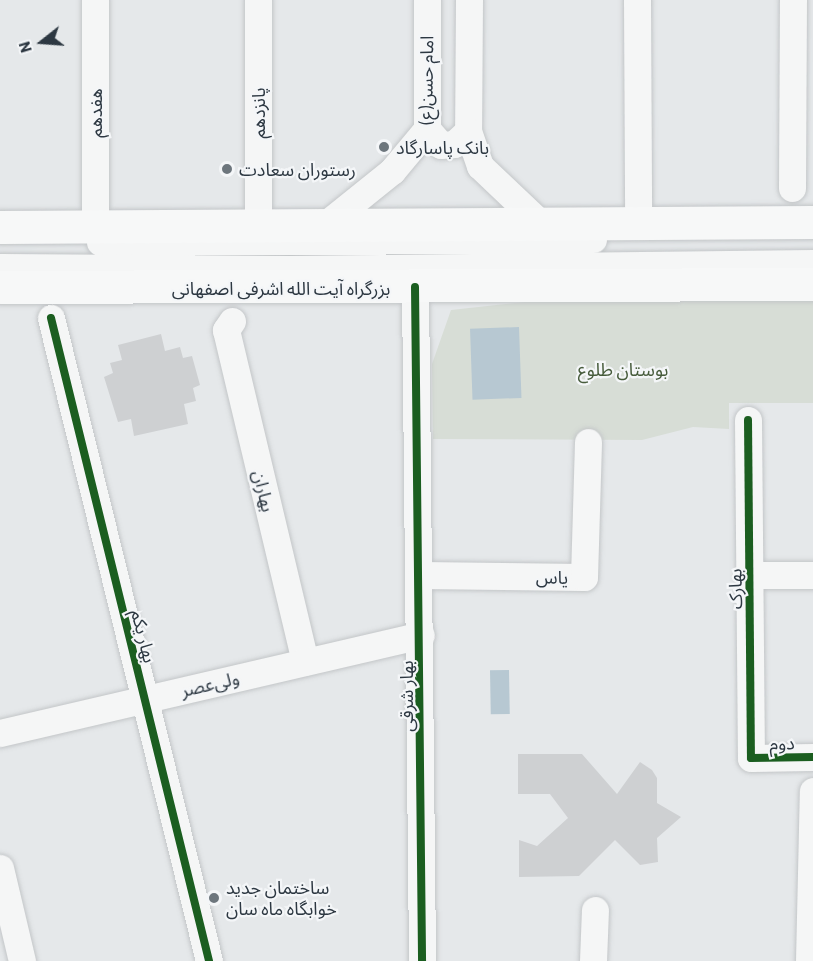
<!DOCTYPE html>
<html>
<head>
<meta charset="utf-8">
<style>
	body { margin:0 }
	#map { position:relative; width:813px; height:961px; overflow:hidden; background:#e5e8ea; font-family:Barlow,"Noto Sans Arabic",sans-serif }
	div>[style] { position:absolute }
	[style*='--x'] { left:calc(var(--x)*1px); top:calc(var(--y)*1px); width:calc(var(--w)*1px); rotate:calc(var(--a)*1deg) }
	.green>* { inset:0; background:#d7ddd6 }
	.water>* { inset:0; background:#b7c8d2; transform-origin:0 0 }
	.building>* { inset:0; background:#ced0d2 }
	.roads { filter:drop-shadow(0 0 2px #c3c6c8) drop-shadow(0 0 2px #c3c6c8) }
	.minor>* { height:27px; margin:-13.5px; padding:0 13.5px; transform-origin:13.5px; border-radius:13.5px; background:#f5f6f6 }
	.highway>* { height:33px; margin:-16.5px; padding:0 16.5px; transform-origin:16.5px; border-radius:16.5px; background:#f7f8f8 }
	.cycleway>* { height:8px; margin:-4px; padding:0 4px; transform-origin:4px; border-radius:4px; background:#1b5e20 }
	.dots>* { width:16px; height:16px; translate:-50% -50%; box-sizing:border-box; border:3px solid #f4f6f8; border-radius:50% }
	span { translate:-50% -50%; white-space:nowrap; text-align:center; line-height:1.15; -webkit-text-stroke:4.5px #f4f6f8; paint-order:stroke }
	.street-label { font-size:18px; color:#2d3842 }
	.poi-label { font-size:18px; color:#2d3842 }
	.left { translate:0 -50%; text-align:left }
	.park-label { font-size:18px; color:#475c3c }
	.north { position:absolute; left:12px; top:12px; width:60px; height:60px; -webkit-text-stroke:4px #f4f6f8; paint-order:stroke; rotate:253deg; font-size:16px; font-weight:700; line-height:24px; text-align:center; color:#2d3842 }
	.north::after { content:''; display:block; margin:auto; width:21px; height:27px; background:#2d3842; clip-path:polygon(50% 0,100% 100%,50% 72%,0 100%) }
</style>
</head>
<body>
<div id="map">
	<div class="green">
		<div style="clip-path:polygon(813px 297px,813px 403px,729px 403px,729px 429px,693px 427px,642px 440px,433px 439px,432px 364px,451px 310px,543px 300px)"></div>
	</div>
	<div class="water">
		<div style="left:519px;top:327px;width:71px;height:49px;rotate:88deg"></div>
		<div style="left:509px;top:670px;width:44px;height:19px;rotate:89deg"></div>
	</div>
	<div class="building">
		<div style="clip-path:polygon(161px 334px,165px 351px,180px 347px,183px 358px,192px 356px,200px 385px,193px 388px,196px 401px,184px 404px,188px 424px,134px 436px,131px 419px,118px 422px,104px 377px,113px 373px,110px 363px,122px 360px,118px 345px)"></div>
		<div style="clip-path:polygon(518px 754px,582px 754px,617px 794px,640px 762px,652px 770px,657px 778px,657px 803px,681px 817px,657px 838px,658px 862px,640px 865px,615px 840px,579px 876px,519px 877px,519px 840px,537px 846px,568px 818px,550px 794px,518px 794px)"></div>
	</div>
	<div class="roads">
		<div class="minor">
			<div style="--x:95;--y:0;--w:226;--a:90"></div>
			<div style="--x:469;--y:0;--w:131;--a:90.4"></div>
			<div style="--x:468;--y:131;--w:37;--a:71"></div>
			<div style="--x:480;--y:166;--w:83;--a:43.5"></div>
			<div style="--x:637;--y:0;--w:223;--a:89.7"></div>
			<div style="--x:427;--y:129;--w:21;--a:49"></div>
			<div style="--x:441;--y:145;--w:13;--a:-4"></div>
			<div style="--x:454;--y:144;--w:19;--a:-43"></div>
			<div style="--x:792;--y:188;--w:188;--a:-89.7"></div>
			<div style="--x:326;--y:224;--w:85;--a:-38.8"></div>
			<div style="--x:392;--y:171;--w:55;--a:-50.2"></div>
			<div style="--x:427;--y:129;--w:129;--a:-90"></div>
			<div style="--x:258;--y:226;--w:226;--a:-90"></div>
			<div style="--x:100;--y:242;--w:493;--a:-0.3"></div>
			<div style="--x:0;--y:267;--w:289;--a:0.4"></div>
			<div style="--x:289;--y:269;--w:524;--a:-0.66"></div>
			<div style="--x:415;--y:287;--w:674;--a:89.4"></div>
			<div style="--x:51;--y:318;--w:662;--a:76.19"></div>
			<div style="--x:232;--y:321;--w:11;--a:124"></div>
			<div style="--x:226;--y:330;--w:341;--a:76.6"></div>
			<div style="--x:748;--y:420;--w:338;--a:89.5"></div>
			<div style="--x:751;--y:758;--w:62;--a:-0.9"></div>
			<div style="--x:421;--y:575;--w:163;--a:0.7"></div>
			<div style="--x:584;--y:577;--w:135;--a:-88.3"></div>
			<div style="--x:749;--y:575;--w:64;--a:0"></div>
			<div style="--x:0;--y:733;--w:432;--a:-13.1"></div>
			<div style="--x:0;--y:868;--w:96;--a:76.7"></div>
			<div style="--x:593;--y:961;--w:51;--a:-87.8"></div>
			<div style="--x:809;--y:961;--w:170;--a:-88.7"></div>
		</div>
		<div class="highway">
			<div style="--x:0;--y:227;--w:813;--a:-0.35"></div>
			<div style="--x:0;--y:287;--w:813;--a:-0.21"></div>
		</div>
	</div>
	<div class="cycleway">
		<div style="--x:415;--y:287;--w:674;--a:89.4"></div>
		<div style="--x:51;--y:318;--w:662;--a:76.19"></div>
		<div style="--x:748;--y:420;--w:338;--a:89.5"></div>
		<div style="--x:751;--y:758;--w:62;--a:-0.9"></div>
	</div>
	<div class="dots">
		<div style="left:384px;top:147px;background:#6d767d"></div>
		<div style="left:227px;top:169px;background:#6d767d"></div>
		<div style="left:214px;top:898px;background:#6d767d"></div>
	</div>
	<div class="street-label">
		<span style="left:426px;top:80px;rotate:-89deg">امام حسن(ع)</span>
		<span style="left:95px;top:113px;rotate:-90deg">هفدهم</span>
		<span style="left:258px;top:113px;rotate:-90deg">پانزدهم</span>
		<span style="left:281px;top:288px">بزرگراه آیت الله اشرفی اصفهانی</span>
		<span style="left:264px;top:491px;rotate:77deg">بهاران</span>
		<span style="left:552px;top:577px;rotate:1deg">یاس</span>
		<span style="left:735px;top:589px;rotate:-91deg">بهارک</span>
		<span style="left:144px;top:636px;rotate:76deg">بهار یکم</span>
		<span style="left:210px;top:684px;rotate:-13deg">ولی‌عصر</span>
		<span style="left:406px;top:696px;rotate:-90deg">بهار شرقی</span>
		<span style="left:782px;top:743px;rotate:-1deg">دوم</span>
	</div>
	<div class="poi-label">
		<span class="left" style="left:396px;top:147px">بانک پاسارگاد</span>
		<span class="left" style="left:239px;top:169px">رستوران سعادت</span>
		<span class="left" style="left:226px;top:898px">ساختمان جدید<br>خوابگاه ماه سان</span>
	</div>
	<div class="park-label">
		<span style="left:623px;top:369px">بوستان طلوع</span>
	</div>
	<div class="north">N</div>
</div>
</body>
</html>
